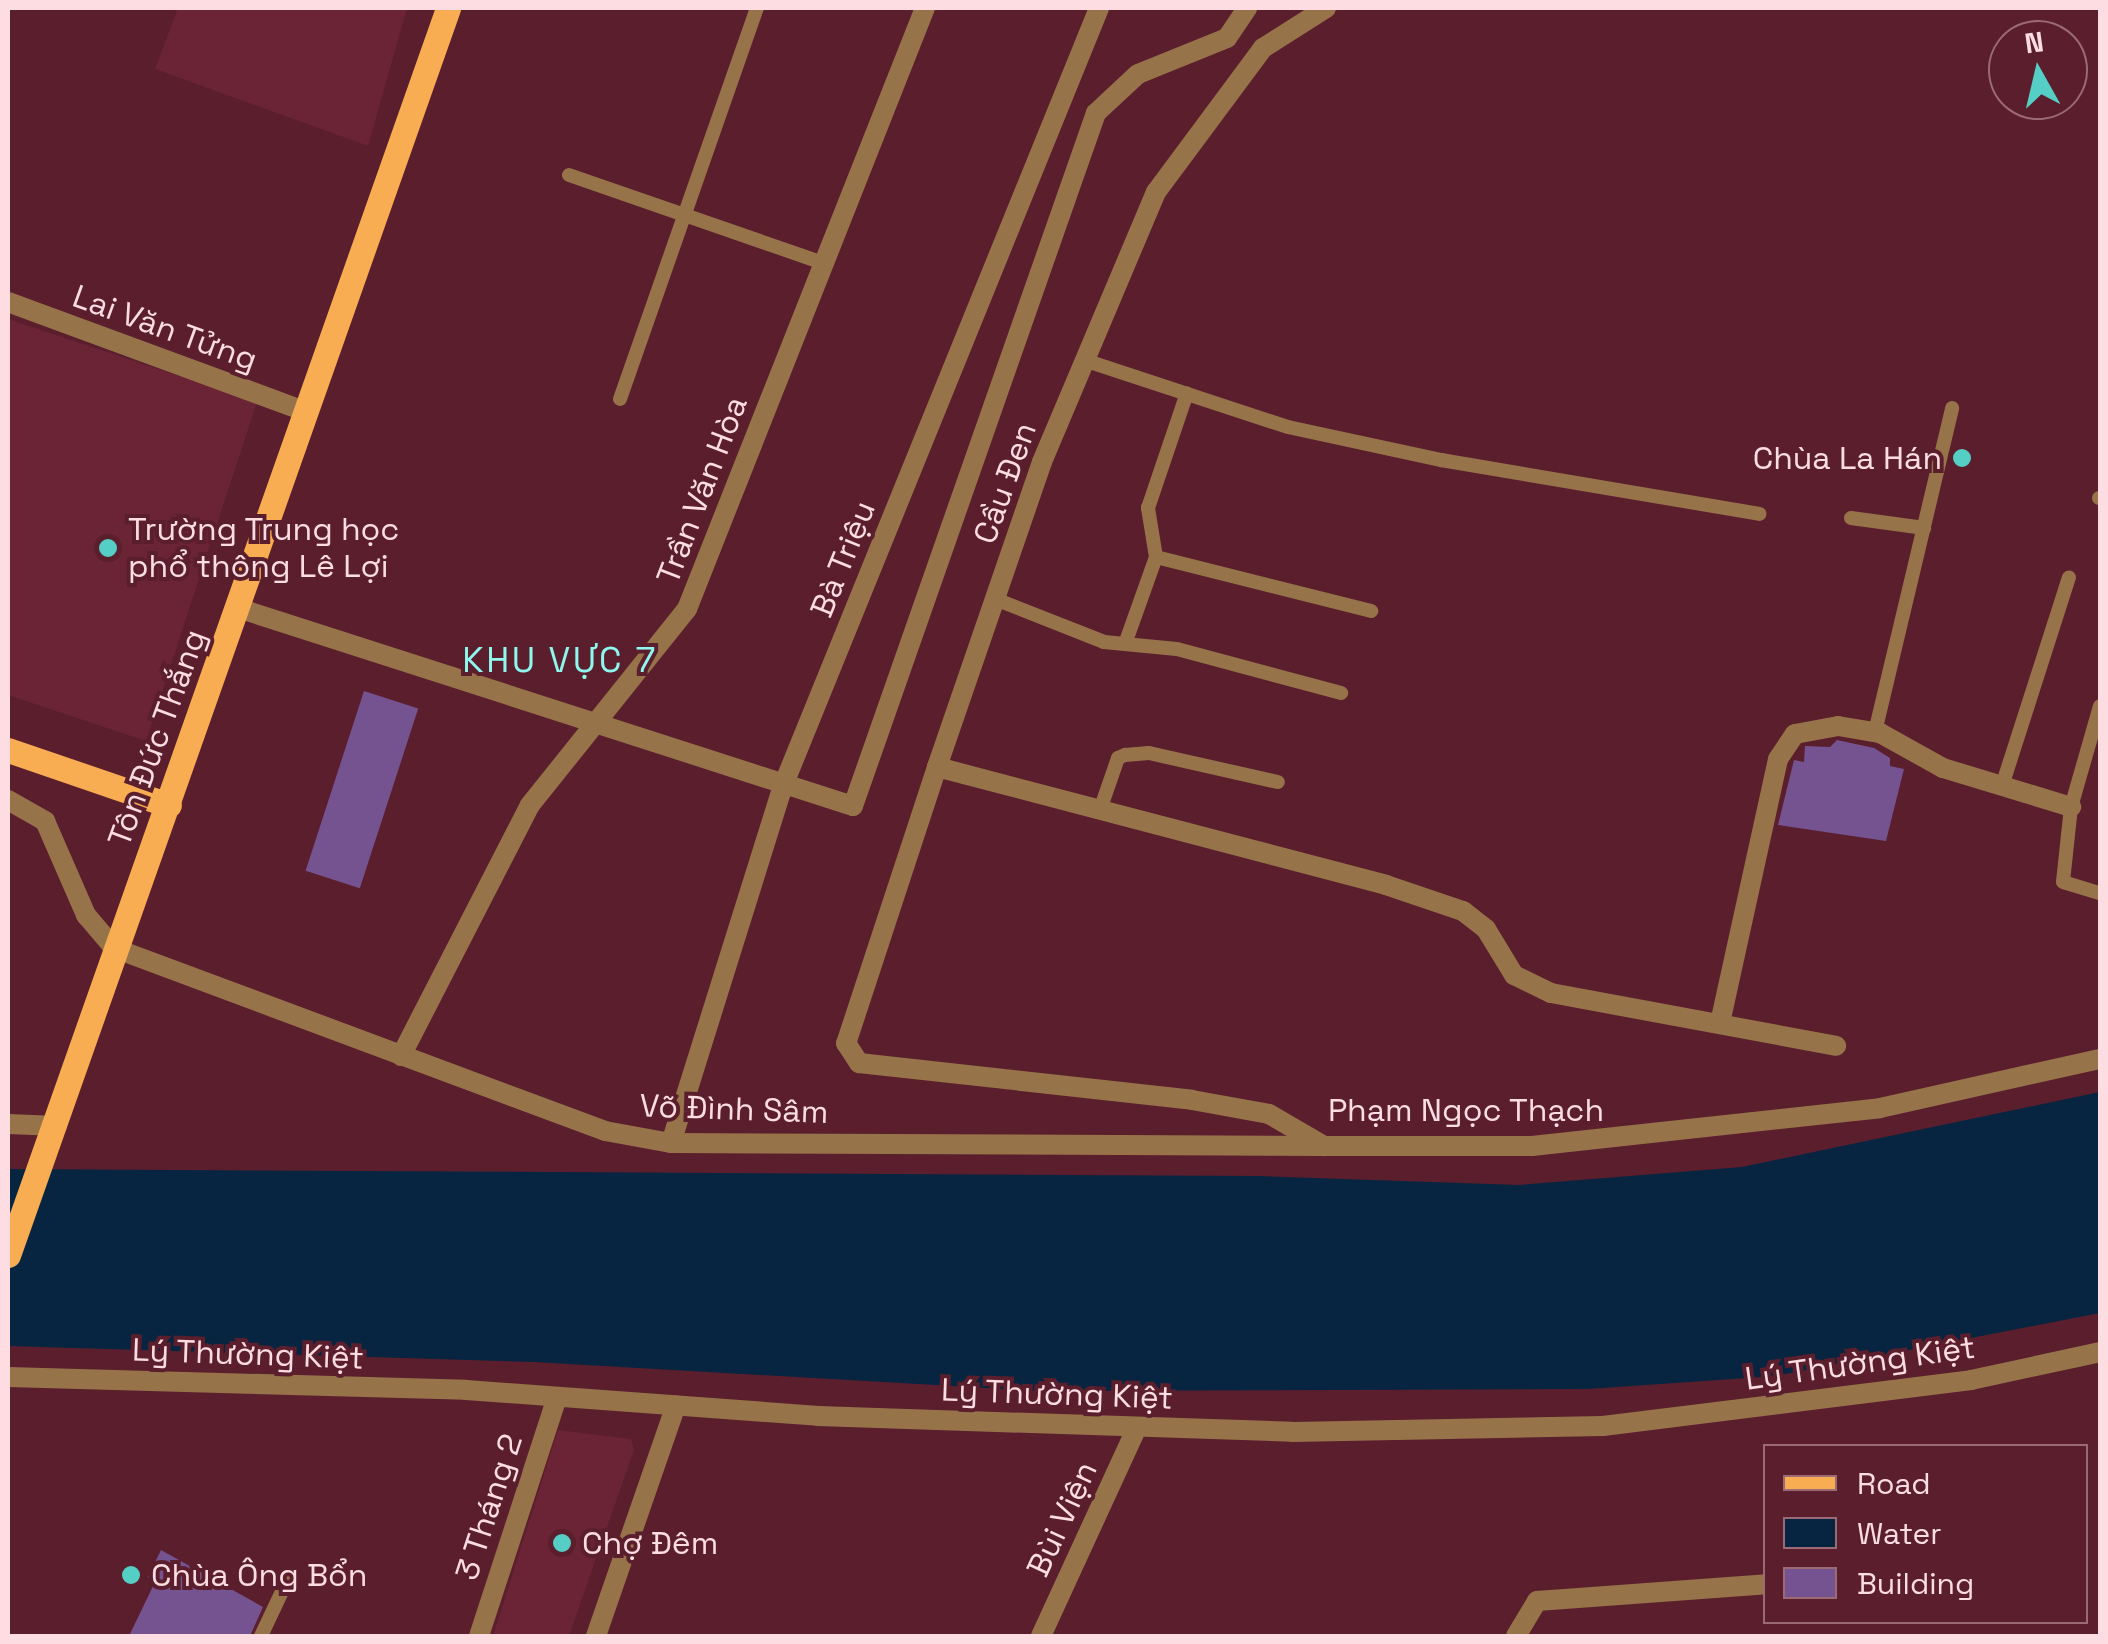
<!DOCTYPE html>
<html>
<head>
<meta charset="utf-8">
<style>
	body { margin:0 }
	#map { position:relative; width:2108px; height:1644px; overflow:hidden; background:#5b1e2d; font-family:"Space Grotesk",sans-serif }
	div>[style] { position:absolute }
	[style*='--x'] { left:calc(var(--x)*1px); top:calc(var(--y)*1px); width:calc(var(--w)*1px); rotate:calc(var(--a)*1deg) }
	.built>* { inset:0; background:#6a2435 }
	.water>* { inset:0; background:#072540 }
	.building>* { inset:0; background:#755391; transform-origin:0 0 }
	.service>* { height:14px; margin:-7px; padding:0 7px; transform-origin:7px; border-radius:7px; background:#97734a }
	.minor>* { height:20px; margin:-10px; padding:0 10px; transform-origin:10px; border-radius:10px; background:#97734a }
	.tertiary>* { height:20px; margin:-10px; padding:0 10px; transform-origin:10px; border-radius:10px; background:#97734a }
	.primary>* { height:25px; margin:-12.5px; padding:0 12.5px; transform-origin:12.5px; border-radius:12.5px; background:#f8ad52 }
	.dots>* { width:28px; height:28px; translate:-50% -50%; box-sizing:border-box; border:5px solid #5b1e2d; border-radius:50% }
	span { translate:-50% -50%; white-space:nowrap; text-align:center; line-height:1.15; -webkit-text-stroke:8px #5b1e2d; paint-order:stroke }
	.street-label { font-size:32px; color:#fddde1 }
	.poi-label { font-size:32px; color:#fddde1 }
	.right { translate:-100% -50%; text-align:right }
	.left { translate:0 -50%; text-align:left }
	.neighbourhood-label { font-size:35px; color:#8ef8ef; letter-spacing:2.5px }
	.frame { position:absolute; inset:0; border:10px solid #fddde1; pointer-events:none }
	.legend { position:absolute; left:1763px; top:1444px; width:325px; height:180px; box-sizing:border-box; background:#5b1e2d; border:2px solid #9c6a75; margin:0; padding:12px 18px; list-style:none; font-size:30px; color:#fddde1 }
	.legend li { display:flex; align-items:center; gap:20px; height:50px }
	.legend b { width:50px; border:2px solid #9c6a75 }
	.north { position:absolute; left:1988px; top:20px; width:100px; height:100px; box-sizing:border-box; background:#5b1e2d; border:2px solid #9c6a75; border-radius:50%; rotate:352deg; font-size:28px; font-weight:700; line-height:40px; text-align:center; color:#fddde1 }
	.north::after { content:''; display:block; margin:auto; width:35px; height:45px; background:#55cec5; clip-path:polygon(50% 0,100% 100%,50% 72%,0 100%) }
</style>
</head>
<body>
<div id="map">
	<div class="built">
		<div style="clip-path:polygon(178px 8px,407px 8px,368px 146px,155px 69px)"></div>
		<div style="clip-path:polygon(8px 319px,257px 402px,146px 741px,8px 695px)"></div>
		<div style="clip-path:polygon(558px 1430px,631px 1439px,634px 1450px,569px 1636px,493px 1636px)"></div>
	</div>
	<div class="water">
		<div style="clip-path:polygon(2100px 1092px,2100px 1313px,1776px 1376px,1588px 1389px,1038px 1391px,534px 1362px,8px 1346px,8px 1169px,1257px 1176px,1519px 1185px,1742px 1167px)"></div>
	</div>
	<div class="building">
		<div style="left:364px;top:691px;width:57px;height:189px;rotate:18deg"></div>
		<div style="clip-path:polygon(1837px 740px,1874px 748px,1890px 758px,1890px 766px,1904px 769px,1886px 841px,1778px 825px,1794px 760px,1804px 762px,1805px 746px,1830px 747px)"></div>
		<div style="clip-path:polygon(161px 1550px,263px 1607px,250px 1636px,129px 1636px,156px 1580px,148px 1577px)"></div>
	</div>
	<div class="service">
		<div style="--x:569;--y:175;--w:269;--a:19.1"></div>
		<div style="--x:1087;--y:361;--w:212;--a:18.2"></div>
		<div style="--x:1288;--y:427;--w:157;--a:12.2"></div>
		<div style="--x:1441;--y:460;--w:323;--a:9.6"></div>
		<div style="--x:620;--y:399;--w:414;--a:-70.7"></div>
		<div style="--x:2099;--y:498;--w:1;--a:0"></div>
		<div style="--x:1851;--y:518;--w:74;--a:7.8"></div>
		<div style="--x:1156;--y:557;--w:222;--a:14.1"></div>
		<div style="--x:995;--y:599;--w:117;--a:21.5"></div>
		<div style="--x:1104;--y:642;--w:73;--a:5.5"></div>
		<div style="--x:1177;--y:649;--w:170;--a:15"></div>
		<div style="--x:1125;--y:644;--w:92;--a:-70.4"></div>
		<div style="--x:1156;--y:557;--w:50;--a:-99.3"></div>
		<div style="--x:1148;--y:508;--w:121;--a:-71.3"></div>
		<div style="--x:2100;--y:706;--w:105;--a:106"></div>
		<div style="--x:2071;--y:807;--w:75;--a:96.1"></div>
		<div style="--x:2063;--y:882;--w:39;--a:17"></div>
		<div style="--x:1875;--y:732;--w:333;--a:-76.6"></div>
		<div style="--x:2002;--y:786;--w:219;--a:-72.2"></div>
		<div style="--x:1100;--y:810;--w:55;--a:-70.9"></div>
		<div style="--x:1118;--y:758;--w:8;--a:-23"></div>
		<div style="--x:1125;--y:755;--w:24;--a:-5"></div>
		<div style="--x:1149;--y:753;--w:132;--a:12.7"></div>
		<div style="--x:261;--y:1636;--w:61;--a:-64.7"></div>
	</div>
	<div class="minor">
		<div style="--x:1326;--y:8;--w:75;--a:147.6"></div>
		<div style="--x:1263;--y:48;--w:179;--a:126.6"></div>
		<div style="--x:1156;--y:192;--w:293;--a:112.9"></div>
		<div style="--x:1042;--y:462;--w:323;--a:109"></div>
		<div style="--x:937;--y:767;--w:291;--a:108.2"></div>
		<div style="--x:846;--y:1043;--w:24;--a:57"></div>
		<div style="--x:859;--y:1063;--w:335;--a:6.3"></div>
		<div style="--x:1192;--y:1100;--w:78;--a:10.3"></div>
		<div style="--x:1269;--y:1114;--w:64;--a:30.2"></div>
		<div style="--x:1324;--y:1146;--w:208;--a:0"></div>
		<div style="--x:1532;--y:1146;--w:350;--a:-6.2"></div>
		<div style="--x:1880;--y:1108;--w:225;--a:-12.6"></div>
		<div style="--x:8;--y:302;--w:313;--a:20.2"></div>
		<div style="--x:238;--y:608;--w:646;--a:17.85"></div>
		<div style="--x:853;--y:806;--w:734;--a:-70.68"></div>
		<div style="--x:1096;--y:113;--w:57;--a:-42.9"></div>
		<div style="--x:1138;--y:74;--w:96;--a:-22"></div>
		<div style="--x:1227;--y:38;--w:36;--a:-56"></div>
		<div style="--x:937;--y:767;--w:464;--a:14.7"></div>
		<div style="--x:1386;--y:885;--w:81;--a:18.7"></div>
		<div style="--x:1463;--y:911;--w:29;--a:38"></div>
		<div style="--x:1486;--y:929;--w:54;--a:58.7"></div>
		<div style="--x:1514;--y:975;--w:41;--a:25.9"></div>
		<div style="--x:1551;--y:993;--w:290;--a:10.5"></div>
		<div style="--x:114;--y:948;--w:524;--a:20.44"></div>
		<div style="--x:605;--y:1131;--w:67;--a:10.3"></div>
		<div style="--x:671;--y:1143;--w:652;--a:0.26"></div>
		<div style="--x:1720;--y:1023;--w:270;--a:-77.6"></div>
		<div style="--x:1778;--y:759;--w:30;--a:-56"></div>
		<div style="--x:1795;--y:734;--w:44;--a:-10.5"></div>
		<div style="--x:1838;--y:726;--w:43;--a:9.5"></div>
		<div style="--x:1880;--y:733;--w:72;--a:29.1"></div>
		<div style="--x:1943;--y:768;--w:134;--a:16.9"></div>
		<div style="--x:401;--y:1056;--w:282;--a:-62.8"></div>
		<div style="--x:530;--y:805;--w:251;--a:-51.3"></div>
		<div style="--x:687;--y:609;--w:646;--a:-68.4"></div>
		<div style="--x:671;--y:1143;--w:374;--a:-72.6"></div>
		<div style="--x:783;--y:786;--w:840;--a:-67.89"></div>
		<div style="--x:479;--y:1636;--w:251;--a:-71.9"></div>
		<div style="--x:596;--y:1636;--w:244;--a:-70.9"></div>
		<div style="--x:1041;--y:1636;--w:230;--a:-65.3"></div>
		<div style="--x:1516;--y:1636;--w:41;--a:-59"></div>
		<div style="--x:1537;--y:1601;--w:230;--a:-4.2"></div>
	</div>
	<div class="tertiary">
		<div style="--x:8;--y:800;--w:43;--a:29.6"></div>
		<div style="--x:45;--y:821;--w:103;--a:66.4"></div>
		<div style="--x:86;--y:915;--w:43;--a:49.7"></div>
		<div style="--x:8;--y:1124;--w:49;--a:2.3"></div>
		<div style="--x:8;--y:1377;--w:458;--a:1.6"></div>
		<div style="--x:466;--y:1390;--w:353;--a:4.2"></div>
		<div style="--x:818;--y:1416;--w:474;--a:1.9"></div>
		<div style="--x:1292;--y:1432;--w:311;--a:-1.1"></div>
		<div style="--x:1603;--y:1426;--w:371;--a:-7.1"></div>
		<div style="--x:1971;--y:1380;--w:132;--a:-12.2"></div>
	</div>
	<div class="primary">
		<div style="--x:8;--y:750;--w:170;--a:18.9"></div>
		<div style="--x:8;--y:1255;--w:1322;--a:-70.56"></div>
	</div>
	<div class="dots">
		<div style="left:1962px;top:458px;background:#55cec5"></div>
		<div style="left:108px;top:548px;background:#55cec5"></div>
		<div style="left:562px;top:1543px;background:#55cec5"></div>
		<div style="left:131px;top:1575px;background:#55cec5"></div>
	</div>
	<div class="street-label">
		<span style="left:165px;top:328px;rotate:20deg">Lai Văn Tửng</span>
		<span style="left:1005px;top:483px;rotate:-70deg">Cầu Đen</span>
		<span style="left:702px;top:490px;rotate:-69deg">Trần Văn Hòa</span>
		<span style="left:843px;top:559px;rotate:-68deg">Bà Triệu</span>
		<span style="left:157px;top:738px;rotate:-70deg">Tôn Đức Thắng</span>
		<span style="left:734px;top:1109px;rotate:2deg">Võ Đình Sâm</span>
		<span style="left:1466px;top:1110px">Phạm Ngọc Thạch</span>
		<span style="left:248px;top:1354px;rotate:2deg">Lý Thường Kiệt</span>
		<span style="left:1860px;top:1363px;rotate:-8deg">Lý Thường Kiệt</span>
		<span style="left:1057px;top:1394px;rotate:2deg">Lý Thường Kiệt</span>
		<span style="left:489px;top:1507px;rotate:-72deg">3 Tháng 2</span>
		<span style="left:1062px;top:1519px;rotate:-65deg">Bùi Viện</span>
	</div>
	<div class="poi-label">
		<span class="right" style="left:1942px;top:458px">Chùa La Hán</span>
		<span class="left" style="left:128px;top:548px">Trường Trung học<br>phổ thông Lê Lợi</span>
		<span class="left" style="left:582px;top:1543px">Chợ Đêm</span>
		<span class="left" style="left:151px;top:1575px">Chùa Ông Bổn</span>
	</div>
	<div class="neighbourhood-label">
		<span style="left:560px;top:660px">KHU VỰC 7</span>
	</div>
	<div class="frame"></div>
	<ul class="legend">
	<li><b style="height:12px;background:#f8ad52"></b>Road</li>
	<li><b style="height:28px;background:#072540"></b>Water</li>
	<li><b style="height:28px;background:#755391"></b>Building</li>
	</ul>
	<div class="north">N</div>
</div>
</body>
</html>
